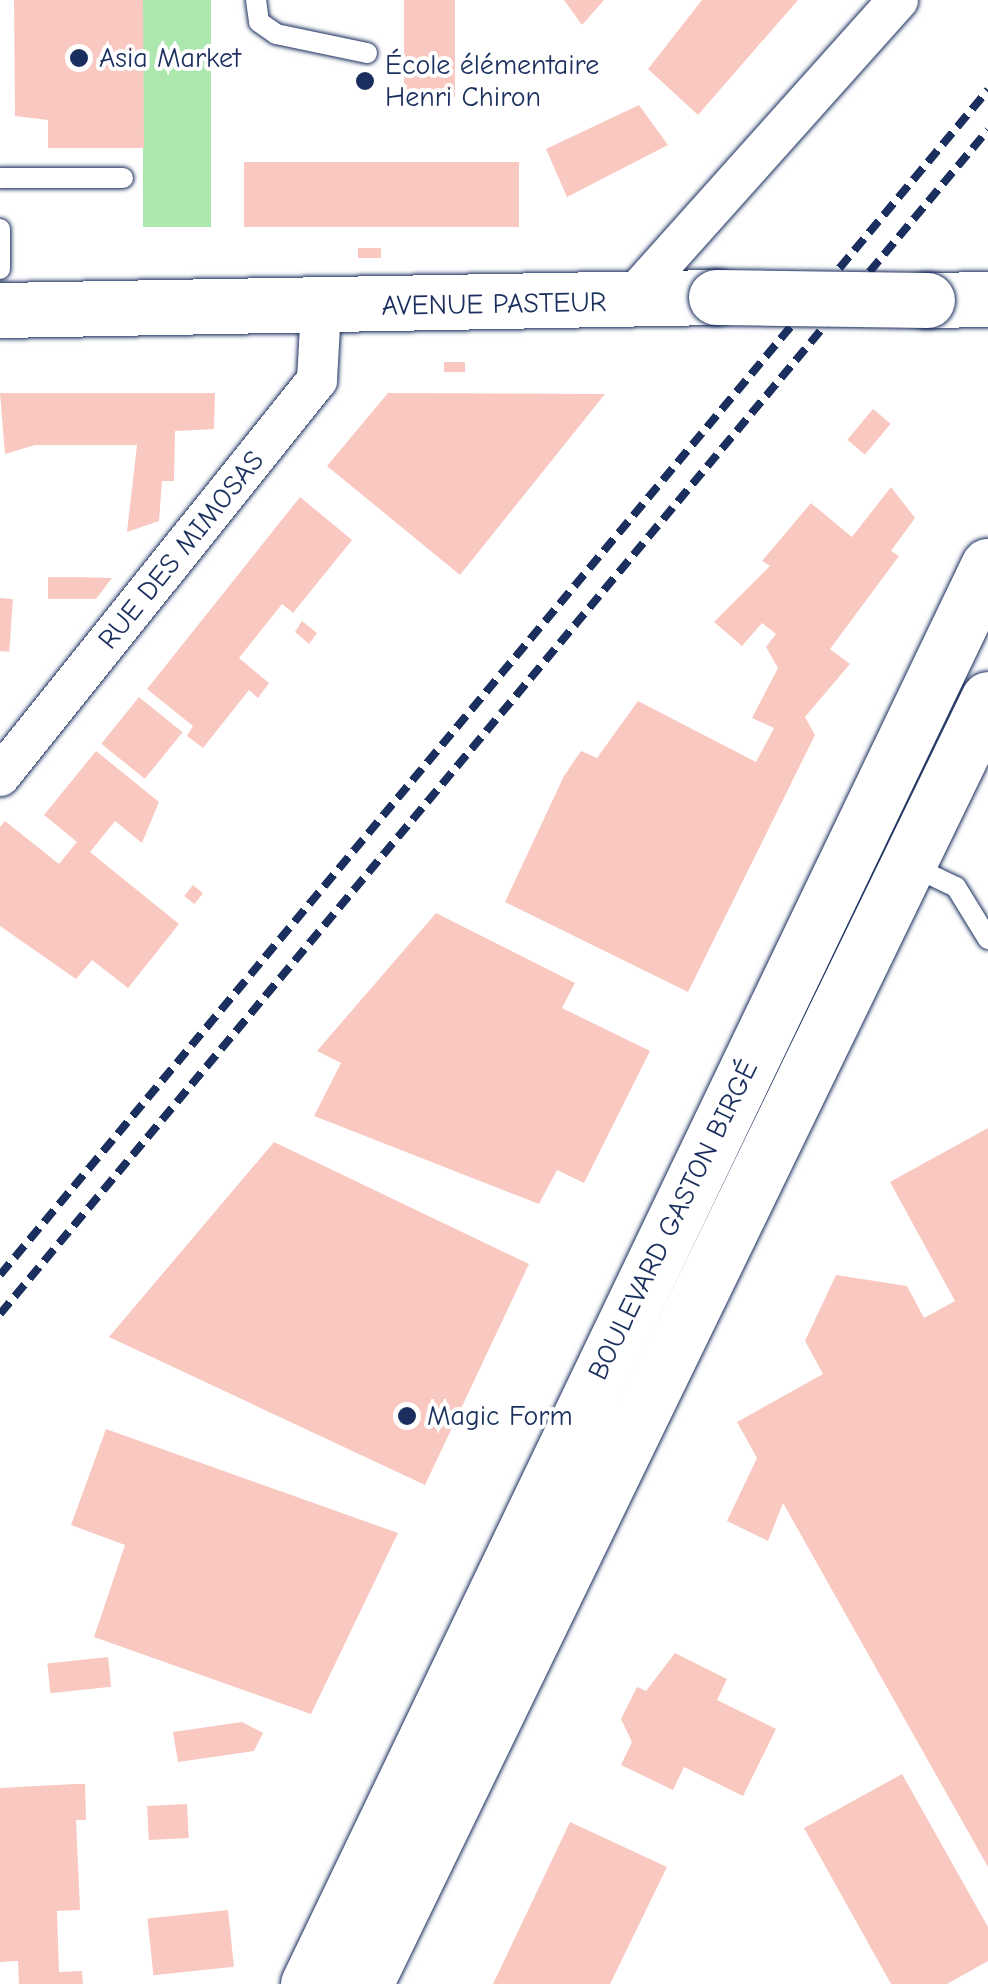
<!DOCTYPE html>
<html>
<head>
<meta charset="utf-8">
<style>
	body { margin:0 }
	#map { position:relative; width:988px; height:1984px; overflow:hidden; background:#fff; font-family:"Comic Neue",sans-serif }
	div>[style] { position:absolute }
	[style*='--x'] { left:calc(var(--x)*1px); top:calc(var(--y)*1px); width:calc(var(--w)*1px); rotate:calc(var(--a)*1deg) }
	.green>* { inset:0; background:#ace8ae; transform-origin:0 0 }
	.building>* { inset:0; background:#f9c9c1; transform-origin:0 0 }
	.roads { filter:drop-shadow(0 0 2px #1b2f5e) drop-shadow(0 0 2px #1b2f5e) }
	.service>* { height:20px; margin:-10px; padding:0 10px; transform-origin:10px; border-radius:10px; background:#fff }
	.minor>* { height:40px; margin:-20px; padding:0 20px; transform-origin:20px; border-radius:20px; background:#fff }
	.secondary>* { height:55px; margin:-27.5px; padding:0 27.5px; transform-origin:27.5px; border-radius:27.5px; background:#fff }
	.rail>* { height:8px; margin-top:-4px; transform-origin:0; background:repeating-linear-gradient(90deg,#1b2f5e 0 15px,transparent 0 23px) }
	.bridges { filter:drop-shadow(0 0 2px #1b2f5e) drop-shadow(0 0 2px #1b2f5e) }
	.secondary-bridge>* { height:55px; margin:-27.5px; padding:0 27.5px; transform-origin:27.5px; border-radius:27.5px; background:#fff }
	.dots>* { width:28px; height:28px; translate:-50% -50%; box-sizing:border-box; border:5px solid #fff; border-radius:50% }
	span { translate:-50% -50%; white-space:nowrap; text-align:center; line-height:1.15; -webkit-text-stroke:8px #fff; paint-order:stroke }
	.poi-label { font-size:28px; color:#1b2f5e }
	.left { translate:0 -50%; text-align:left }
	.street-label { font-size:28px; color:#1b2f5e }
</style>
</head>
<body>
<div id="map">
	<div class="green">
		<div style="left:143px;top:0;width:68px;height:227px"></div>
	</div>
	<div class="building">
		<div style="clip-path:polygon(14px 0,143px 0,144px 148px,48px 148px,48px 120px,15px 116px)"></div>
		<div style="left:404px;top:0;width:51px;height:97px"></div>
		<div style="clip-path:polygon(564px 0,604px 0,582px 25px)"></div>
		<div style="clip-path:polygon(702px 0,798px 0,698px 115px,648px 69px)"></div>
		<div style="clip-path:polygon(639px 105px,668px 145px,567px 197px,546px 149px)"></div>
		<div style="left:244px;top:162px;width:275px;height:65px"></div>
		<div style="left:358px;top:248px;width:23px;height:10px"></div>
		<div style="left:444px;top:362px;width:21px;height:10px"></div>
		<div style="clip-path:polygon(0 393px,215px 393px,214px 429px,175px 431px,174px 481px,162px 481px,159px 521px,127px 532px,137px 445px,35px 445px,5px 454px)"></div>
		<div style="clip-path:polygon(388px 393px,605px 394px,460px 575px,327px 466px)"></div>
		<div style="left:873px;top:409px;width:23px;height:40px;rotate:40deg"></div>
		<div style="clip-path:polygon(891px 487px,915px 518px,891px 551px,899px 556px,830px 649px,850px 664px,805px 717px,815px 735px,688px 992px,505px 902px,564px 776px,581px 751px,597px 758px,638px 701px,756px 762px,774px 728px,752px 718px,778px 668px,766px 647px,776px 634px,762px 623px,742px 646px,714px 622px,770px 566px,762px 561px,811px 503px,852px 537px)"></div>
		<div style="clip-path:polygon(300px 497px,352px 540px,293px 613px,282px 604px,239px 658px,269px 683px,258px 698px,249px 690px,203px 748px,187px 736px,193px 726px,147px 689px)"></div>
		<div style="clip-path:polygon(48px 577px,76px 577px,112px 578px,96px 599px,48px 599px)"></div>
		<div style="left:0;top:598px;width:13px;height:53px;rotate:4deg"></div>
		<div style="clip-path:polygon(302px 621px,317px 633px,309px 644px,295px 632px)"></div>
		<div style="left:139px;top:697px;width:56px;height:60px;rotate:39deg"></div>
		<div style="clip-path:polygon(96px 751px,159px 802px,142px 843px,115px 821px,90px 852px,179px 924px,128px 988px,92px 960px,76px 979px,0 926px,0 827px,5px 821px,59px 864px,77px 842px,44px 815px)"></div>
		<div style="left:193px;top:885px;width:13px;height:14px;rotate:39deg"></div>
		<div style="clip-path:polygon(436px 913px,575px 983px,562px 1008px,650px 1051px,584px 1183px,557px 1170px,539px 1204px,314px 1116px,341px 1063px,317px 1051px)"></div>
		<div style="clip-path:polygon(988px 1128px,988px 1867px,783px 1503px,768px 1541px,727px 1521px,757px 1458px,737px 1422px,823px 1374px,805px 1341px,836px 1275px,907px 1286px,924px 1318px,955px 1301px,890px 1182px)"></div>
		<div style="clip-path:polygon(274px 1142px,529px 1264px,425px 1485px,109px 1337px)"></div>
		<div style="clip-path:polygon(106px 1429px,398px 1533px,311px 1714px,94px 1637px,125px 1545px,71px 1525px)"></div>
		<div style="clip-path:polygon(675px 1653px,727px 1679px,717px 1700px,776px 1729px,743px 1796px,684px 1767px,673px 1790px,621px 1765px,632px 1742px,621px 1719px,637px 1687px,646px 1691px)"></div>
		<div style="left:108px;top:1657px;width:30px;height:61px;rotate:84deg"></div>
		<div style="clip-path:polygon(242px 1722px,263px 1733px,254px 1751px,178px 1762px,173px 1732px)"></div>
		<div style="clip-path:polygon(902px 1774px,988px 1927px,988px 1961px,947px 1984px,891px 1984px,804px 1828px)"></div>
		<div style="clip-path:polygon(75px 1784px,85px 1784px,86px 1820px,76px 1820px,80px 1910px,57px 1911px,59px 1972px,82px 1971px,83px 1984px,19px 1984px,18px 1961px,0 1962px,0 1788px)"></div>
		<div style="left:187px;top:1804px;width:34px;height:40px;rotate:87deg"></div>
		<div style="clip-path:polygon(570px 1822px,667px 1867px,610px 1984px,493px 1984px)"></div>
		<div style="left:228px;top:1910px;width:57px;height:81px;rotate:84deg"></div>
	</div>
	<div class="roads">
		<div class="service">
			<div style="--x:256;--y:0;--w:22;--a:82"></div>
			<div style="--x:259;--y:22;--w:21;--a:35"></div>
			<div style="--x:276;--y:34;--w:93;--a:11.8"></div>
			<div style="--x:0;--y:178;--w:123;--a:0"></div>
			<div style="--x:0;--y:229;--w:40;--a:90"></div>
			<div style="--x:908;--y:864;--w:53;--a:25.6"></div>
			<div style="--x:956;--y:887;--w:61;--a:58.4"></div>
		</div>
		<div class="minor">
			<div style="--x:628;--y:302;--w:405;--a:-48.2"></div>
			<div style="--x:0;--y:776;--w:507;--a:-51.32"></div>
			<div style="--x:317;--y:380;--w:72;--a:-86.8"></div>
		</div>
		<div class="secondary">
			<div style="--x:927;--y:300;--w:61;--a:-0.9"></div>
			<div style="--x:0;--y:310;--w:716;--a:-1.04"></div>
			<div style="--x:308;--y:1984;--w:1573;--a:-64.38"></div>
			<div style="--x:365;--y:1984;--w:1428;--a:-64.13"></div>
		</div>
	</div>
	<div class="rail">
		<div style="--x:0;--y:1275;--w:1543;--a:-50.18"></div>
		<div style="--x:0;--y:1314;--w:1542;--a:-50.16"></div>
	</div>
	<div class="bridges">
		<div class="secondary-bridge">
			<div style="--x:716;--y:297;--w:211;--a:0.8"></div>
		</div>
	</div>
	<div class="dots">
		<div style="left:79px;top:58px;background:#1b2f5e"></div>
		<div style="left:365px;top:81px;background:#1b2f5e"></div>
		<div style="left:407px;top:1416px;background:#1b2f5e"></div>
	</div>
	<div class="poi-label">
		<span class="left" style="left:99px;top:58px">Asia Market</span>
		<span class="left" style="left:385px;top:81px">École élémentaire<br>Henri Chiron</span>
		<span class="left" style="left:427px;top:1416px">Magic Form</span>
	</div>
	<div class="street-label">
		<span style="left:494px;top:304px;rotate:-1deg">AVENUE PASTEUR</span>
		<span style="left:181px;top:550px;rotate:-51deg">RUE DES MIMOSAS</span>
		<span style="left:673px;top:1220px;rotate:-64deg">BOULEVARD GASTON BIRGÉ</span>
	</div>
</div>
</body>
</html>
